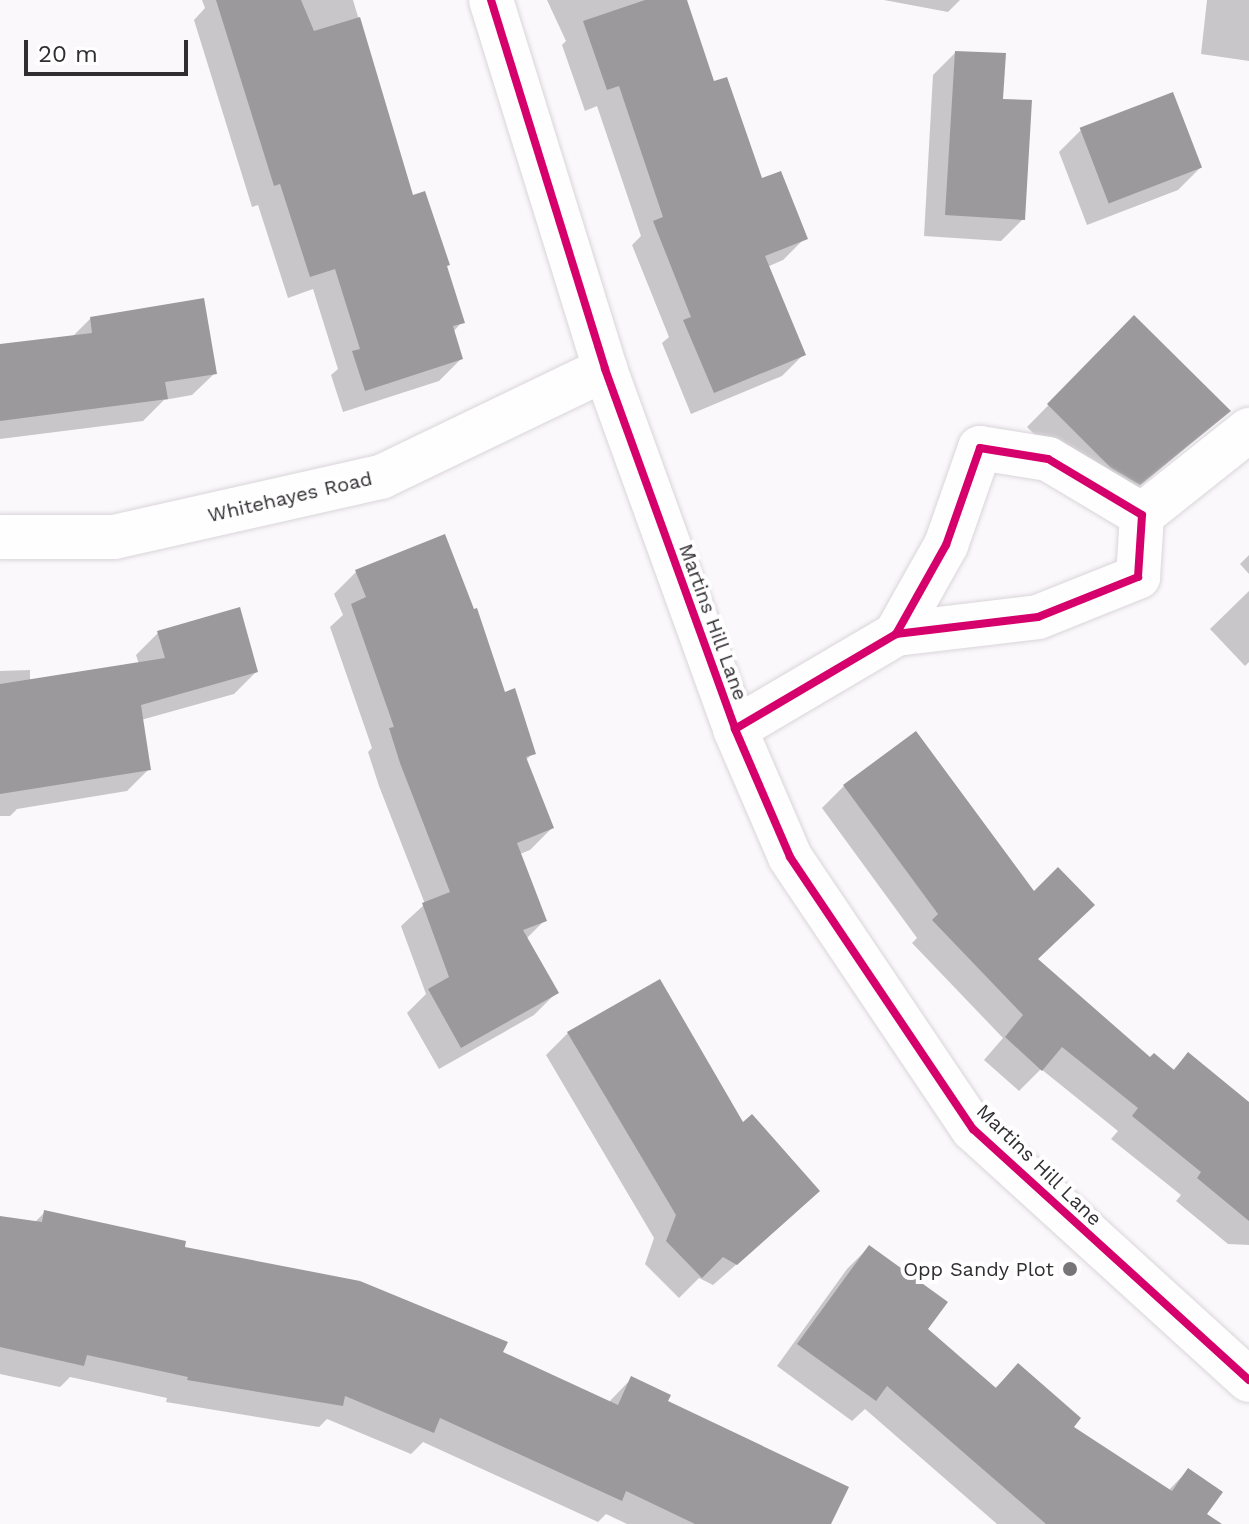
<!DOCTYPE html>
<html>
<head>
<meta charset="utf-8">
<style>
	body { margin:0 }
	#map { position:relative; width:1249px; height:1524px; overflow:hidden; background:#fbf8fc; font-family:"Work Sans",sans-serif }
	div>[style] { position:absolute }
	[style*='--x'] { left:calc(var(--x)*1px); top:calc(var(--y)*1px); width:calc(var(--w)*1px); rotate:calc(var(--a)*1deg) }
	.shadow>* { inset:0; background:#0003 }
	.building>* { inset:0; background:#9c999d; transform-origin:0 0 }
	.roads { filter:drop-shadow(0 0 2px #d9d5d9) drop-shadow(0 0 2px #d9d5d9) }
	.minor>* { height:44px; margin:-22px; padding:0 22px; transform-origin:22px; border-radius:22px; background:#fefeff }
	.cycleway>* { height:8px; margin:-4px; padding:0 4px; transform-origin:4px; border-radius:4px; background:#d6006c }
	.dots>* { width:22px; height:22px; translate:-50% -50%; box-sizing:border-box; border:4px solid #fff; border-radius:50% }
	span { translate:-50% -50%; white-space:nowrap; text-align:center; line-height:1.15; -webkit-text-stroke:8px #fff; paint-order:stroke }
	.street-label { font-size:20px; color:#312e32 }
	.poi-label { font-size:20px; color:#312e32 }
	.right { translate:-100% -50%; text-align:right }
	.scale { position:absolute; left:24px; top:40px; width:164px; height:36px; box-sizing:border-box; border:4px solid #312e32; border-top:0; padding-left:10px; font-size:24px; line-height:28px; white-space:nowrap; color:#312e32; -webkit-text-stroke:6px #fff; paint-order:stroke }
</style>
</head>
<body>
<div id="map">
	<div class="shadow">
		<div style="clip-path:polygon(202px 0,353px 0,412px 198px,445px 267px,462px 322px,453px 332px,461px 359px,439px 381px,343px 412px,331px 375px,338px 369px,313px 289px,288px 298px,258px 205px,252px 207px,194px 20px,205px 8px)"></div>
		<div style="clip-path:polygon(547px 0,684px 0,713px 84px,760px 181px,805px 238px,783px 260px,767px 267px,804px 354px,782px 376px,691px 414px,662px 343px,669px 337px,632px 245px,641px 236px,597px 106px,585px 111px,562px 45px,566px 41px)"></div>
		<div style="clip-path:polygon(884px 0,960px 0,948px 12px)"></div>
		<div style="clip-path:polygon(1207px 0,1249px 0,1249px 61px,1201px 54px)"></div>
		<div style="clip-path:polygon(955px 53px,1001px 101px,1023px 219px,1001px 241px,924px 236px,933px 75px)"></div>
		<div style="clip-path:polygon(1081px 130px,1200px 168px,1178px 190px,1087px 225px,1059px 152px)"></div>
		<div style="clip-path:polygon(1134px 318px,1229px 411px,1117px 506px,1089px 489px,1027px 427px)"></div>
		<div style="clip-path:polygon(90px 319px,215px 373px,192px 395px,164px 400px,143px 421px,0 439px,0 346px,72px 337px)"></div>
		<div style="clip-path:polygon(1249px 555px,1249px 574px,1240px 564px)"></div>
		<div style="clip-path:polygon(356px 572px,504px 694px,533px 753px,525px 761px,552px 828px,530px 850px,520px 854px,545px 920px,526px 939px,556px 993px,534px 1015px,439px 1069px,407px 1013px,426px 994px,401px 926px,425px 904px,379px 786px,368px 752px,372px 748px,330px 627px,343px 615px,334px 594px)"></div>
		<div style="clip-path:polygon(1249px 591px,1249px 662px,1245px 666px,1210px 629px)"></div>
		<div style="clip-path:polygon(158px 633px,256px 672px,234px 694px,141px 720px,149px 769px,127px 791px,17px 809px,10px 816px,0 816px,0 671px,30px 670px,30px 682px,139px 664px,136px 655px)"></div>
		<div style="clip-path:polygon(844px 786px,1150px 1060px,1172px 1071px,1188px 1055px,1249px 1105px,1249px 1245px,1228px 1244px,1176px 1201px,1181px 1195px,1111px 1139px,1118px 1131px,1041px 1069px,1019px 1091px,984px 1060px,1003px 1038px,912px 943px,917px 938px,822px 808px)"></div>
		<div style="clip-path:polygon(568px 1033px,743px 1126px,796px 1212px,713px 1285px,699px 1278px,679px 1298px,645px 1264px,654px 1238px,546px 1055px)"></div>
		<div style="clip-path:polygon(45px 1212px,183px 1248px,500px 1354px,608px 1403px,631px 1379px,829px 1524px,627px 1524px,606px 1514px,598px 1522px,423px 1442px,411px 1454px,327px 1419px,319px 1427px,166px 1402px,167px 1398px,70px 1377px,60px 1387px,0 1374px,0 1218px,34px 1223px)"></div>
		<div style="clip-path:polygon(869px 1247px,925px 1330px,994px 1389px,1018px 1366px,1071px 1427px,1168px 1491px,1188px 1470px,1198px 1524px,997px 1524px,865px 1409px,852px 1421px,777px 1366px,847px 1269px)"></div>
	</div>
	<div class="building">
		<div style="clip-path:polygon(216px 0,301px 0,314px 31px,360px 17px,413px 195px,425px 191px,450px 265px,447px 266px,465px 323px,453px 326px,463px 359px,365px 391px,352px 351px,360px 349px,335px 269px,310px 277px,280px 184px,274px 186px)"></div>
		<div style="clip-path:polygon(645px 0,687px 0,714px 81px,727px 77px,762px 178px,781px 171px,808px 239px,765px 256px,806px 355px,714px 393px,683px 320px,691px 317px,653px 221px,663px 217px,619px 86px,607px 90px,583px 21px)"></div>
		<div style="clip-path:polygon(955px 51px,1006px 53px,1003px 99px,1032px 100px,1025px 220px,945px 215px)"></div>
		<div style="left:1173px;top:92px;width:81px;height:100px;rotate:69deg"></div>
		<div style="clip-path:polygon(204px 298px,217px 374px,165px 382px,168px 399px,0 421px,0 344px,92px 333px,90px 317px)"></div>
		<div style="clip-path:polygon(1134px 315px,1231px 411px,1140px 485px,1111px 468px,1047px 404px)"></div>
		<div style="clip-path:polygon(445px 534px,474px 609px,477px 608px,505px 692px,515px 688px,536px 754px,526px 757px,554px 828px,517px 843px,547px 921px,523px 930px,559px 993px,461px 1048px,428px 989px,449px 977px,422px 903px,450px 892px,400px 763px,389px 728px,394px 727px,351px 604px,366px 597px,355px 570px)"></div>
		<div style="clip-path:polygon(240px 607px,258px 672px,141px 705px,151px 770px,0 794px,0 684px,165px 658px,157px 631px)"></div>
		<div style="clip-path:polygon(916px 731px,1034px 891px,1058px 867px,1095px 905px,1038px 959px,1150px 1057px,1154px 1053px,1174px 1070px,1188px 1052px,1249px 1102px,1249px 1221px,1197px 1178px,1201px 1172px,1132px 1116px,1138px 1108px,1062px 1047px,1042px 1071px,1005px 1037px,1023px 1015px,932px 920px,938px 914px,843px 785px)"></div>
		<div style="clip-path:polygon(660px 979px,743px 1122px,752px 1114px,820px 1191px,737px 1265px,723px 1257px,702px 1278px,666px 1241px,676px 1215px,567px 1032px)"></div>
		<div style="clip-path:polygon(44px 1210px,186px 1241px,185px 1247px,360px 1281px,508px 1342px,503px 1352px,618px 1405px,631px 1376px,671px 1395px,668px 1401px,849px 1487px,831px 1524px,695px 1524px,626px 1491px,622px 1501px,440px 1418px,434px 1433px,345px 1396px,343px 1406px,187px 1380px,188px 1377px,87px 1355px,84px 1366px,0 1347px,0 1216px,42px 1222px)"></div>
		<div style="clip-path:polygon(869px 1245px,948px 1302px,928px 1329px,996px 1388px,1018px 1363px,1081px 1418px,1074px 1427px,1172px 1491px,1188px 1468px,1223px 1492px,1207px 1514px,1222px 1524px,1046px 1524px,887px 1386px,876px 1401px,797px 1344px)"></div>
	</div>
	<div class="roads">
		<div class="minor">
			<div style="--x:491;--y:0;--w:386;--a:72.8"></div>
			<div style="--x:605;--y:369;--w:383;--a:70.1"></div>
			<div style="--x:735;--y:729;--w:139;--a:66.7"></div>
			<div style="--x:790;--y:857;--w:328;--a:56.1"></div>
			<div style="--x:973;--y:1129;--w:373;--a:42.3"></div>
			<div style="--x:1142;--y:515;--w:137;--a:-38.5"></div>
			<div style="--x:0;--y:537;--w:114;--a:0"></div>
			<div style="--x:114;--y:537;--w:274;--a:-12.7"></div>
			<div style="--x:381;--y:477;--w:249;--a:-25.7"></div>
			<div style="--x:735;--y:729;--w:187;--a:-30.5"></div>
			<div style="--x:896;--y:634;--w:143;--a:-6.8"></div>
			<div style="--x:1038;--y:617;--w:108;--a:-21.8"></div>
			<div style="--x:1138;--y:577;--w:62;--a:-86.3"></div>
			<div style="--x:1142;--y:515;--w:109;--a:-149.2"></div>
			<div style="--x:1048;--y:459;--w:69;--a:-170.8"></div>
			<div style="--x:980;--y:448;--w:103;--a:109.3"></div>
			<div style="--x:946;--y:545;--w:102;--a:119.3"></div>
		</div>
	</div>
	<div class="cycleway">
		<div style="--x:491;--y:0;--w:386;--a:72.8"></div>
		<div style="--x:605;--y:369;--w:383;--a:70.1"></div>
		<div style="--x:735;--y:729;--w:139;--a:66.7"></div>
		<div style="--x:790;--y:857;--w:328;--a:56.1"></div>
		<div style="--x:973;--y:1129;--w:373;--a:42.3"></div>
		<div style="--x:735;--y:729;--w:187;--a:-30.5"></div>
		<div style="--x:896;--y:634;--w:143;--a:-6.8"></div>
		<div style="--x:1038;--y:617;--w:108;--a:-21.8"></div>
		<div style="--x:1138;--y:577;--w:62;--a:-86.3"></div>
		<div style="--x:1142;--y:515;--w:109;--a:-149.2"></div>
		<div style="--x:1048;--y:459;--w:69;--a:-170.8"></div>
		<div style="--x:980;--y:448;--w:103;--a:109.3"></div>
		<div style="--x:946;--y:545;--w:102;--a:119.3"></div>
	</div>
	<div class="dots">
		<div style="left:1070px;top:1269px;background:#787579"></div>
	</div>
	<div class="street-label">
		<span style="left:290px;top:497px;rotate:-13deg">Whitehayes Road</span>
		<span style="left:713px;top:622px;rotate:70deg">Martins Hill Lane</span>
		<span style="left:1039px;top:1165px;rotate:44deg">Martins Hill Lane</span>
	</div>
	<div class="poi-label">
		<span class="right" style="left:1054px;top:1269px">Opp Sandy Plot</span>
	</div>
	<div class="scale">20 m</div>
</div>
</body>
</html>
